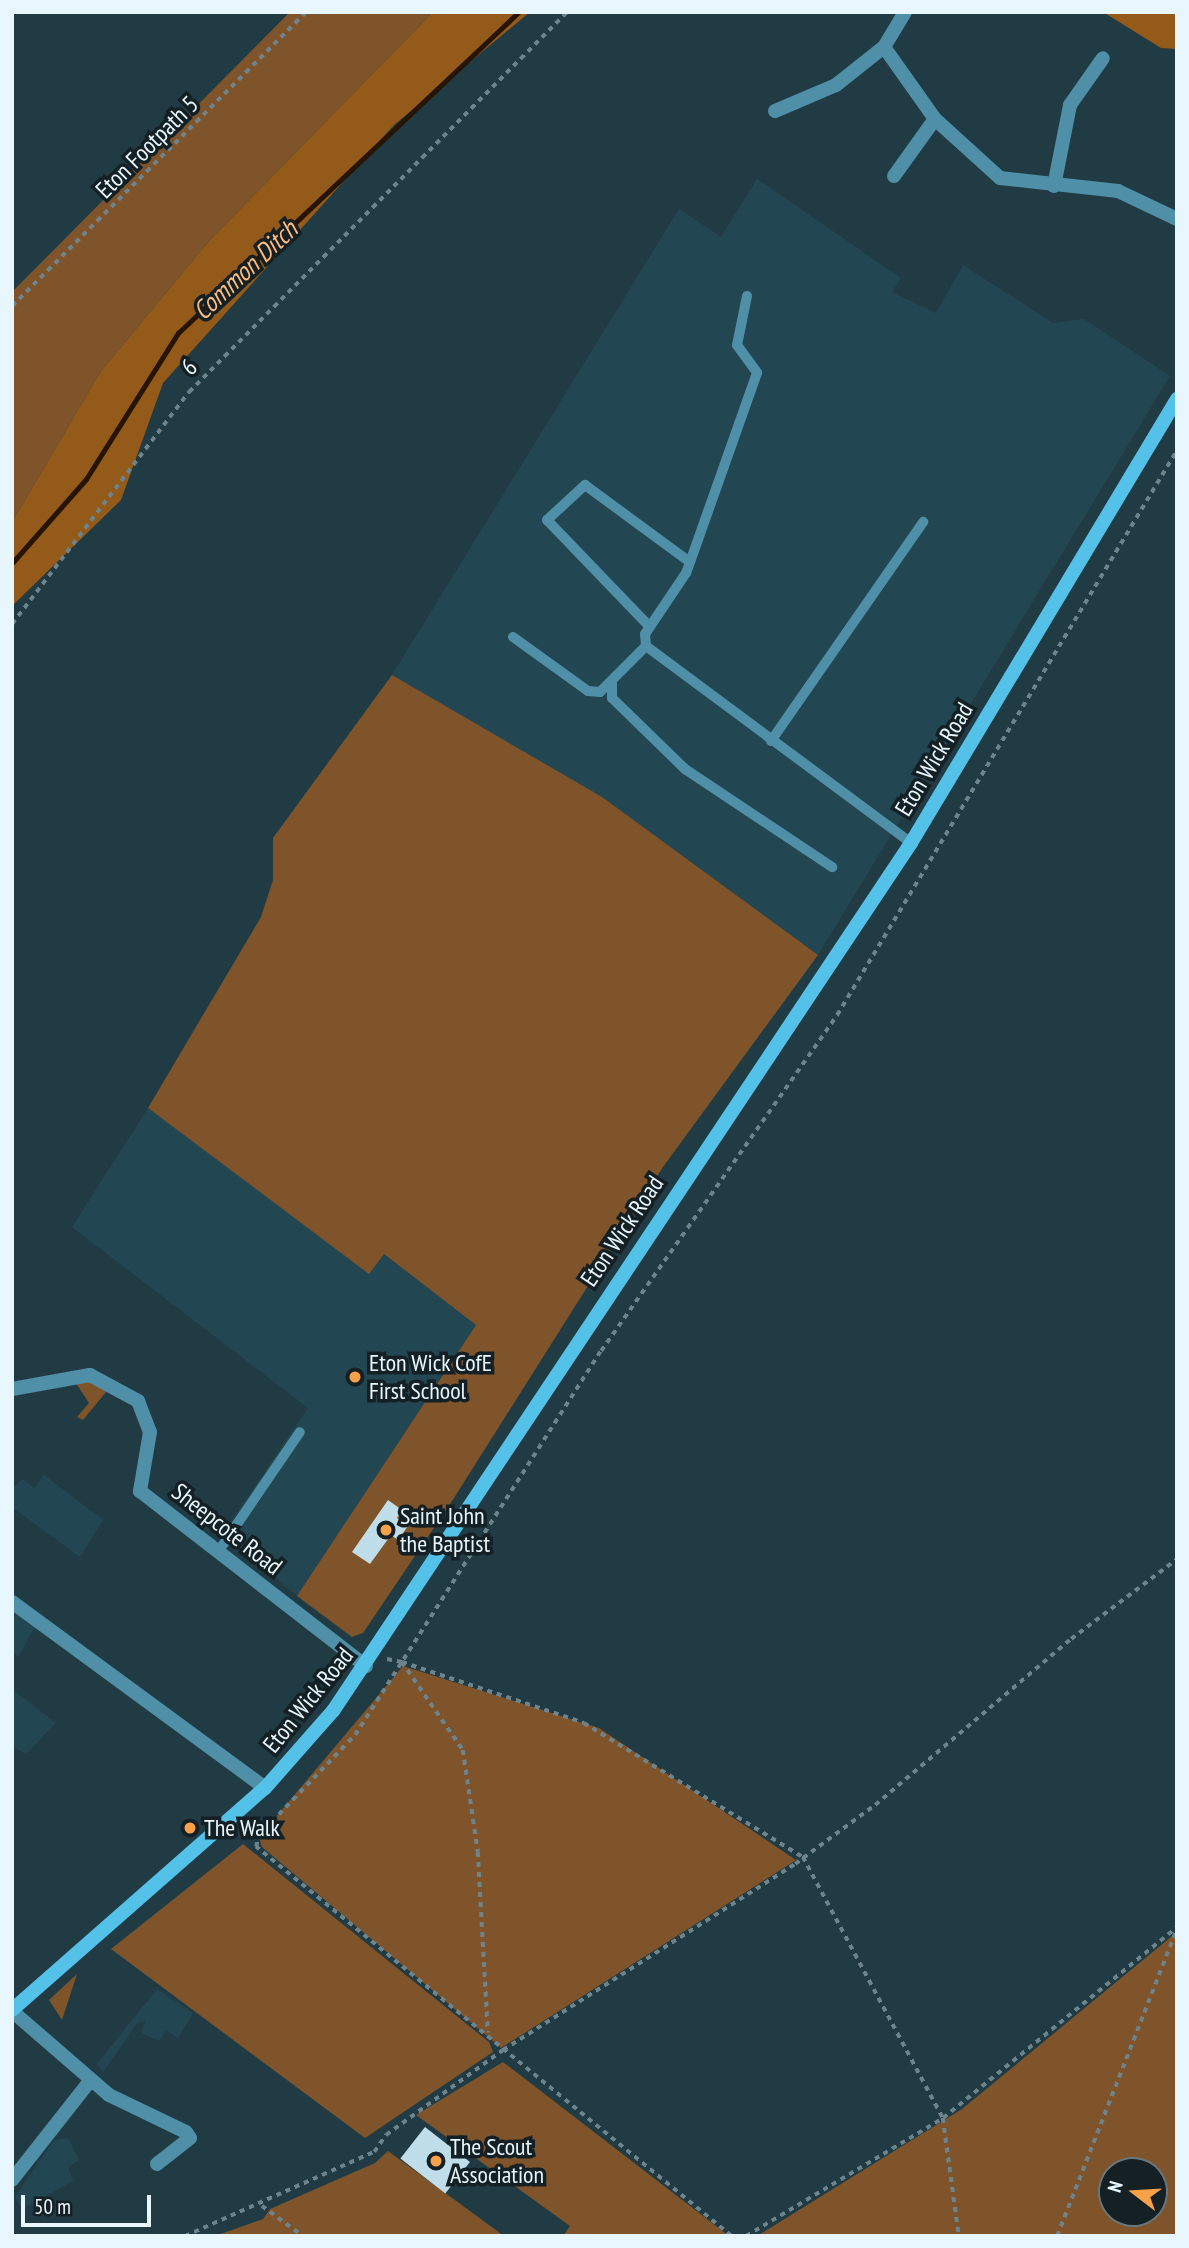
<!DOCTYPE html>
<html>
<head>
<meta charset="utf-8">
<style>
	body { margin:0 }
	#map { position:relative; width:1189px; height:2248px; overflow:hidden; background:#213b45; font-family:"PT Sans Narrow",sans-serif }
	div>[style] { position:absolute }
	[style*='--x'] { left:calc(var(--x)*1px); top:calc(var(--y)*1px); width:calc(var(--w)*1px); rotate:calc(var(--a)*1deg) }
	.built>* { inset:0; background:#234653 }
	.green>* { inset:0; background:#7f542a }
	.forest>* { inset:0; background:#945a1a }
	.stream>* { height:5px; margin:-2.5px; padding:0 2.5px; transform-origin:2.5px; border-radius:2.5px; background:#271403 }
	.building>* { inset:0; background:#c0deea; transform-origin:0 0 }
	.path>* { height:3.5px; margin-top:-1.75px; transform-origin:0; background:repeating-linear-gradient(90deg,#6e848d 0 5px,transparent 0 10px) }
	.service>* { height:10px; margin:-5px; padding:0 5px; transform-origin:5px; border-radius:5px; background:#4f8fa7 }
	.minor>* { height:14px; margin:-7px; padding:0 7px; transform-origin:7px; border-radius:7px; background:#4f8fa7 }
	.secondary>* { height:14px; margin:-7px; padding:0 7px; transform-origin:7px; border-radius:7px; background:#53c1e8 }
	.dots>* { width:19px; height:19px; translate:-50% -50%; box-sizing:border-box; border:4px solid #152024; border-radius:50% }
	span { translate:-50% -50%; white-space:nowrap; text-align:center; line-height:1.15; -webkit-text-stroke:7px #152024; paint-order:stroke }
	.street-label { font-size:24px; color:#e8f7fe }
	.poi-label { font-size:24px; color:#e8f7fe }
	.left { translate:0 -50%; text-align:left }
	.water-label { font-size:26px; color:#ffbc7f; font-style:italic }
	.frame { position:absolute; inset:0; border:14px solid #e8f7fe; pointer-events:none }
	.north { position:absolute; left:1098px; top:2157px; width:70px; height:70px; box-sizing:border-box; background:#152024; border:2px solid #69767b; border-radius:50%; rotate:287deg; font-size:19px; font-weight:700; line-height:28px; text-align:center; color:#e8f7fe }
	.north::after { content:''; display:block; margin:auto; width:24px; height:32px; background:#f7a149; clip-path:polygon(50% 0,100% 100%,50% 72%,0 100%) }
	.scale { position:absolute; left:21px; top:2195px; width:130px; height:32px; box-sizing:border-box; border:4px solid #e8f7fe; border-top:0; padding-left:9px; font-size:21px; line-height:24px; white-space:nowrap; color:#e8f7fe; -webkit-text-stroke:5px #152024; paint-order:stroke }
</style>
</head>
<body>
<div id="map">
	<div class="built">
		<div style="clip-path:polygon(757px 179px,901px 278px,892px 292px,936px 313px,963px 265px,1053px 323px,1084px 319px,1170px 376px,818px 955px,601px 797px,392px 675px,679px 209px,721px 237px)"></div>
		<div style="clip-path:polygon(148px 1108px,369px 1273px,384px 1254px,476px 1325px,297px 1596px,223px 1533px,308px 1408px,72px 1227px)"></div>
		<div style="clip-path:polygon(44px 1475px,103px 1520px,80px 1557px,12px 1507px,12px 1488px,23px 1479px,34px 1488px)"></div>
		<div style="clip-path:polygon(12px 1607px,37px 1623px,18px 1657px,12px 1651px)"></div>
		<div style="clip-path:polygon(12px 1689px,56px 1723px,26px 1754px,12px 1746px)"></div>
		<div style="clip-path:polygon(157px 1989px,193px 2013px,178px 2038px,166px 2030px,160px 2041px,141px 2033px,146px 2021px,138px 2022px,103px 2072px,97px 2064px)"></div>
		<div style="clip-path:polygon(68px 2138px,79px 2160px,68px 2167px,73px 2181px,22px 2209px,15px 2197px,54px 2140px)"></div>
	</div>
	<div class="green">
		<div style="clip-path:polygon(290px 12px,433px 12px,209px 241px,101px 371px,12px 522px,12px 292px)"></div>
		<div style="clip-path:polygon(392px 675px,602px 797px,818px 955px,663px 1167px,454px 1498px,363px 1633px,352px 1637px,297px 1596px,476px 1325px,384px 1254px,369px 1274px,148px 1108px,261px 917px,273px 880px,273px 838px)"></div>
		<div style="clip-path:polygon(72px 1377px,111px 1386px,83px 1420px,77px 1417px,89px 1403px)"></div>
		<div style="clip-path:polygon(403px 1666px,599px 1728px,796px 1860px,501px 2048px,262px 1847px,259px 1837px)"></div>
		<div style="clip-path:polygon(243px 1844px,489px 2042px,493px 2052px,365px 2138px,111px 1949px)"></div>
		<div style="clip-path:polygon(evenodd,1177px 1932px,1177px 2236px,757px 2236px,962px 2109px,1177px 1932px,1154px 2171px,1154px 2213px,1112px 2213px,1112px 2171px,1154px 2171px)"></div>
		<div style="clip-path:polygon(77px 1974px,62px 2020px,49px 2000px)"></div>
		<div style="clip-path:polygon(503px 2062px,729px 2236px,563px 2236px,570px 2226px,416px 2115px)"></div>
		<div style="clip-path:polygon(388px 2151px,504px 2236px,215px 2236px,263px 2219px,270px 2209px,375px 2163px)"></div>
	</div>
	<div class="forest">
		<div style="clip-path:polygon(433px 12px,530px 12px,394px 125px,163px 383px,121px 500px,12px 606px,12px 522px,101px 371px,209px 241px)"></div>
		<div style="clip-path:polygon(1103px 12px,1177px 12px,1177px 49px,1161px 48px)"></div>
	</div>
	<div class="stream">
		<div style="--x:12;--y:563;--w:112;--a:-48.6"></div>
		<div style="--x:86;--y:479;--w:173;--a:-57.8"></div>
		<div style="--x:178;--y:333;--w:468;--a:-43.3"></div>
	</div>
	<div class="building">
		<div style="clip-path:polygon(388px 1500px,402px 1510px,397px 1518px,408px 1526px,398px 1540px,391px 1535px,370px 1564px,352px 1552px)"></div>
		<div style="left:425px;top:2127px;width:57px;height:40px;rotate:38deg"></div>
	</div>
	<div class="path">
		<div style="--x:12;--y:306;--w:416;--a:-45"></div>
		<div style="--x:12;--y:624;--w:292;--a:-52.7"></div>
		<div style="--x:189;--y:392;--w:536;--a:-45.15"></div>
		<div style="--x:387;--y:1659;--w:15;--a:11"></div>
		<div style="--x:402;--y:1662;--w:107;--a:55.3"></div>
		<div style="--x:463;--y:1750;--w:103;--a:81.6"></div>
		<div style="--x:478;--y:1852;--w:181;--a:86.8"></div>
		<div style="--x:402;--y:1662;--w:192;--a:18.5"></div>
		<div style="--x:584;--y:1723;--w:257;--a:31.5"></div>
		<div style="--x:803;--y:1857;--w:296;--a:61.8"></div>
		<div style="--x:943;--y:2118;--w:119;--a:82.3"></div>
		<div style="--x:242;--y:1826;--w:19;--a:32"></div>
		<div style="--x:262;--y:2206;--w:51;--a:36.2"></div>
		<div style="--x:185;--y:2236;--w:207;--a:-24"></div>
		<div style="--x:374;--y:2152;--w:21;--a:-55"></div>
		<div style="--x:386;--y:2135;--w:145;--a:-36"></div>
		<div style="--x:503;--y:2050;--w:346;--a:-32.5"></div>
		<div style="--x:795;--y:1864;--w:99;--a:-36.4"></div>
		<div style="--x:875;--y:1805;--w:257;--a:-40.3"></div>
		<div style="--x:1071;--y:1639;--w:133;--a:-37"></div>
		<div style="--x:731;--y:2236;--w:614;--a:-140.68"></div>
		<div style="--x:256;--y:1847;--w:11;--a:-80"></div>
		<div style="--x:258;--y:1836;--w:140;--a:-46.2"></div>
		<div style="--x:355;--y:1735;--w:456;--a:-57.4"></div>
		<div style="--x:601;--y:1351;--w:411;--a:-54.9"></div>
		<div style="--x:837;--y:1015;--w:659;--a:-58.96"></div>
		<div style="--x:746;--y:2236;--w:230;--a:-30.9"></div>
		<div style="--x:943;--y:2118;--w:302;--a:-39.2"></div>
		<div style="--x:1057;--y:2236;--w:330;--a:-68.7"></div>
	</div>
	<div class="service">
		<div style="--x:747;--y:296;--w:50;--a:101.5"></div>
		<div style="--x:737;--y:345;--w:34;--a:54"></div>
		<div style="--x:757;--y:373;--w:212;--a:109.5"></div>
		<div style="--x:686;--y:573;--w:73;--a:123.9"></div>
		<div style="--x:645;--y:634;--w:12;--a:85"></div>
		<div style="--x:646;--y:646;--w:330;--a:36.6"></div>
		<div style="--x:649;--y:626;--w:147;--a:-133.9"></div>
		<div style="--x:547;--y:520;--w:52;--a:-42.6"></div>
		<div style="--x:585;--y:485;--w:130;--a:36.3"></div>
		<div style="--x:513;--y:637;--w:92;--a:35.8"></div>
		<div style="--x:588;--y:691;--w:12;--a:5"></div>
		<div style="--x:600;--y:692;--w:65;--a:-45"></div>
		<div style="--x:612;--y:683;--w:15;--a:90"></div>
		<div style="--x:612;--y:698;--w:102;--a:44.2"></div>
		<div style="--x:685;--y:769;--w:177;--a:33.7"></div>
		<div style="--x:771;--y:741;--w:267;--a:-55.2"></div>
		<div style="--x:218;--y:1552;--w:145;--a:-55.7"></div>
	</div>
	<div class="minor">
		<div style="--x:884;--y:47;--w:88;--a:54.7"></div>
		<div style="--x:935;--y:119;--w:88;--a:42.2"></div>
		<div style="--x:1000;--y:178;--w:119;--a:6.3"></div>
		<div style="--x:1118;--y:191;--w:65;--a:25.4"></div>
		<div style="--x:775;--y:111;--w:66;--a:-23.1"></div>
		<div style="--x:836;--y:85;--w:61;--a:-38.4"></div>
		<div style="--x:884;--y:47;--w:41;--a:-59"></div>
		<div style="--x:894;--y:176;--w:70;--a:-54.3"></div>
		<div style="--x:1054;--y:186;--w:83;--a:-78.8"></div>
		<div style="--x:1070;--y:105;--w:57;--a:-54.9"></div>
		<div style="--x:12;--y:1389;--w:79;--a:-10.2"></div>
		<div style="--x:90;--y:1375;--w:55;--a:28.4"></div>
		<div style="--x:138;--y:1401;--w:33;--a:69"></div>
		<div style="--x:150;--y:1432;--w:60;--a:99.6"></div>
		<div style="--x:140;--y:1491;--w:286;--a:37.8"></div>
		<div style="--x:12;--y:1602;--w:314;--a:36.3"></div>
		<div style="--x:12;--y:2011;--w:128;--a:40.9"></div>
		<div style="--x:109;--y:2095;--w:85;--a:25.7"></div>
		<div style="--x:186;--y:2132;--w:7;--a:56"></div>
		<div style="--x:190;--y:2138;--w:42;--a:141.8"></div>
		<div style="--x:12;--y:2180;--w:126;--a:-51.8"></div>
	</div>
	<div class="secondary">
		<div style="--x:12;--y:2010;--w:337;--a:-41.3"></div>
		<div style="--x:265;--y:1788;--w:103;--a:-48.6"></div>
		<div style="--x:333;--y:1711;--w:1043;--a:-56.34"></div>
		<div style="--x:911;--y:843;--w:518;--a:-59.07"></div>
	</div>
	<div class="dots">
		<div style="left:355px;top:1377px;background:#f7a149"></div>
		<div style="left:386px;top:1530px;background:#f7a149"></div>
		<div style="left:190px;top:1828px;background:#f7a149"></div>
		<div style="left:436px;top:2161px;background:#f7a149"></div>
	</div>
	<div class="street-label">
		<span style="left:147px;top:147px;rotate:-45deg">Eton Footpath 5</span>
		<span style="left:189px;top:367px;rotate:-45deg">6</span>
		<span style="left:934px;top:759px;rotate:-59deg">Eton Wick Road</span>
		<span style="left:622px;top:1231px;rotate:-56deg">Eton Wick Road</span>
		<span style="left:227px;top:1529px;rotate:38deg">Sheepcote Road</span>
		<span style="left:308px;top:1700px;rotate:-51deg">Eton Wick Road</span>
	</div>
	<div class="poi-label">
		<span class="left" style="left:369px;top:1377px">Eton Wick CofE<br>First School</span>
		<span class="left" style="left:400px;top:1530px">Saint John<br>the Baptist</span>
		<span class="left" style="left:204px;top:1828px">The Walk</span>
		<span class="left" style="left:450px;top:2161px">The Scout<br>Association</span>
	</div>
	<div class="water-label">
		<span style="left:245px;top:270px;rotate:-43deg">Common Ditch</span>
	</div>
	<div class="frame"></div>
	<div class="north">N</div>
	<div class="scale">50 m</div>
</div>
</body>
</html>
